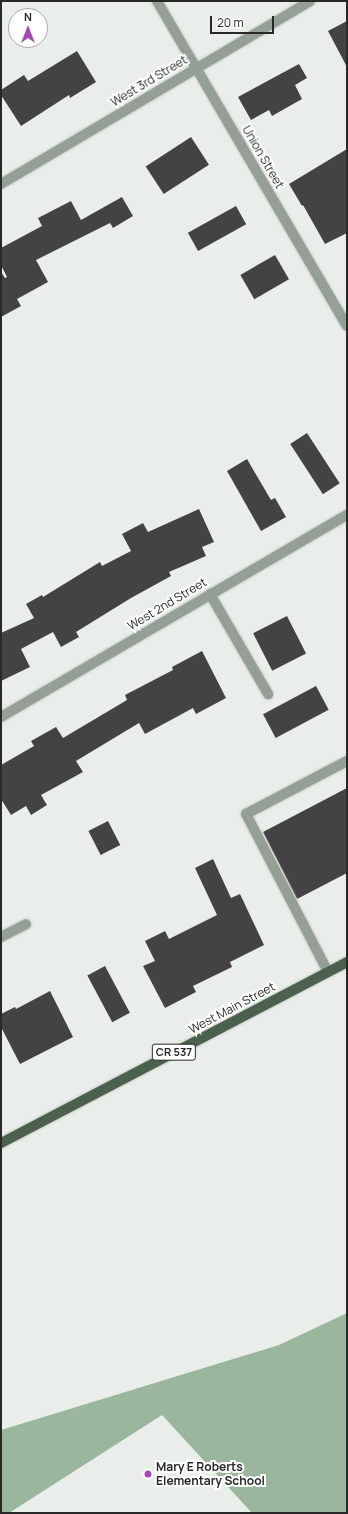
<!DOCTYPE html>
<html>
<head>
<meta charset="utf-8">
<style>
	body { margin:0 }
	#map { position:relative; width:348px; height:1514px; overflow:hidden; background:#eaeeea; font-family:Manrope,sans-serif }
	div>[style] { position:absolute }
	[style*='--x'] { left:calc(var(--x)*1px); top:calc(var(--y)*1px); width:calc(var(--w)*1px); rotate:calc(var(--a)*1deg) }
	.forest>* { inset:0; background:#9ab79d }
	.building>* { inset:0; background:#454246; transform-origin:0 0 }
	.roads { filter:drop-shadow(0 0 1px #c7cbc7) drop-shadow(0 0 1px #c7cbc7) }
	.service>* { height:10px; margin:-5px; padding:0 5px; transform-origin:5px; border-radius:5px; background:#94a095 }
	.minor>* { height:10px; margin:-5px; padding:0 5px; transform-origin:5px; border-radius:5px; background:#94a095 }
	.primary>* { height:10px; margin:-5px; padding:0 5px; transform-origin:5px; border-radius:5px; background:#4b614e }
	.dots>* { width:11px; height:11px; translate:-50% -50%; box-sizing:border-box; border:2px solid #fff; border-radius:50% }
	span { translate:-50% -50%; white-space:nowrap; text-align:center; line-height:1.15; -webkit-text-stroke:4px #fff; paint-order:stroke }
	.shield-label span { padding:1px 3px; background:#fff; border:1px solid; border-radius:3px; -webkit-text-stroke-width:0 }
	.shield-label { font-size:11px; color:#272927; font-weight:700 }
	.street-label { font-size:12px; color:#272927 }
	.poi-label { font-size:12px; color:#272927; font-weight:700 }
	.left { translate:0 -50%; text-align:left }
	.frame { position:absolute; inset:0; border:2px solid #272927; pointer-events:none }
	.north { position:absolute; left:8px; top:8px; width:40px; height:40px; box-sizing:border-box; background:#fff; border:1px solid #a9a9a9; border-radius:50%; rotate:0deg; font-size:11px; font-weight:700; line-height:16px; text-align:center; color:#272927 }
	.north::after { content:''; display:block; margin:auto; width:14px; height:18px; background:#a549b4; clip-path:polygon(50% 0,100% 100%,50% 72%,0 100%) }
	.scale { position:absolute; left:210px; top:16px; width:64px; height:18px; box-sizing:border-box; border:2px solid #272927; border-top:0; padding-left:5px; font-size:12px; line-height:14px; white-space:nowrap; color:#272927; -webkit-text-stroke:3px #fff; paint-order:stroke }
</style>
</head>
<body>
<div id="map">
	<div class="forest">
		<div style="clip-path:polygon(347px 1313px,347px 1513px,252px 1513px,162px 1415px,9px 1513px,1px 1513px,1px 1430px,279px 1345px)"></div>
	</div>
	<div class="building">
		<div style="clip-path:polygon(347px 21px,347px 67px,328px 31px)"></div>
		<div style="clip-path:polygon(77px 51px,96px 82px,70px 98px,69px 95px,21px 126px,1px 95px,1px 90px,24px 75px,28px 81px)"></div>
		<div style="clip-path:polygon(299px 64px,307px 78px,295px 85px,302px 99px,272px 116px,269px 110px,251px 120px,238px 97px)"></div>
		<div style="left:191px;top:137px;width:33px;height:54px;rotate:57deg"></div>
		<div style="clip-path:polygon(347px 149px,347px 233px,325px 244px,303px 205px,302px 206px,289px 184px)"></div>
		<div style="clip-path:polygon(122px 197px,133px 216px,113px 228px,110px 223px,36px 260px,48px 282px,17px 299px,21px 306px,1px 317px,1px 272px,5px 278px,7px 277px,1px 265px,1px 248px,42px 226px,38px 218px,71px 201px,81px 220px)"></div>
		<div style="left:236px;top:206px;width:21px;height:55px;rotate:61deg"></div>
		<div style="left:275px;top:255px;width:28px;height:40px;rotate:60deg"></div>
		<div style="left:307px;top:433px;width:60px;height:20px;rotate:57deg"></div>
		<div style="clip-path:polygon(247px 459px,271px 500px,275px 498px,286px 517px,261px 531px,227px 471px)"></div>
		<div style="clip-path:polygon(199px 509px,214px 542px,202px 547px,206px 556px,169px 572px,171px 576px,131px 598px,76px 632px,79px 637px,61px 647px,53px 632px,21px 649px,30px 667px,1px 681px,1px 633px,34px 618px,26px 604px,42px 595px,43px 597px,100px 562px,102px 566px,131px 551px,122px 534px,143px 523px,148px 532px)"></div>
		<div style="left:287px;top:616px;width:42px;height:38px;rotate:63deg"></div>
		<div style="clip-path:polygon(202px 651px,226px 698px,196px 714px,193px 708px,145px 734px,139px 723px,76px 761px,83px 772px,41px 795px,47px 805px,31px 815px,26px 806px,11px 815px,1px 799px,1px 765px,34px 746px,31px 741px,56px 727px,63px 738px,127px 700px,125px 695px,173px 670px,172px 667px)"></div>
		<div style="left:316px;top:686px;width:27px;height:60px;rotate:62deg"></div>
		<div style="clip-path:polygon(347px 788px,347px 873px,297px 899px,263px 832px)"></div>
		<div style="left:108px;top:821px;width:27px;height:22px;rotate:63deg"></div>
		<div style="clip-path:polygon(213px 859px,231px 898px,240px 894px,264px 945px,230px 962px,232px 967px,193px 986px,196px 992px,165px 1008px,143px 966px,155px 961px,145px 941px,165px 931px,169px 939px,217px 915px,195px 868px)"></div>
		<div style="left:105px;top:966px;width:53px;height:20px;rotate:62deg"></div>
		<div style="clip-path:polygon(50px 991px,73px 1037px,20px 1064px,1px 1027px,1px 1014px,15px 1007px,16px 1009px)"></div>
	</div>
	<div class="roads">
		<div class="service">
			<div style="--x:210;--y:594;--w:116;--a:59.9"></div>
			<div style="--x:1;--y:937;--w:28;--a:-27"></div>
			<div style="--x:328;--y:972;--w:178;--a:-117.4"></div>
			<div style="--x:246;--y:814;--w:114;--a:-27.7"></div>
		</div>
		<div class="minor">
			<div style="--x:157;--y:1;--w:376;--a:59.7"></div>
			<div style="--x:1;--y:184;--w:359;--a:-30.6"></div>
			<div style="--x:1;--y:717;--w:401;--a:-30.3"></div>
		</div>
		<div class="primary">
			<div style="--x:1;--y:1143;--w:390;--a:-27.6"></div>
		</div>
	</div>
	<div class="dots">
		<div style="left:148px;top:1474px;background:#a549b4"></div>
	</div>
	<div class="shield-label">
		<span style="left:174px;top:1052px">CR 537</span>
	</div>
	<div class="street-label">
		<span style="left:149px;top:81px;rotate:-31deg">West 3rd Street</span>
		<span style="left:263px;top:157px;rotate:60deg">Union Street</span>
		<span style="left:167px;top:604px;rotate:-31deg">West 2nd Street</span>
		<span style="left:232px;top:1008px;rotate:-28deg">West Main Street</span>
	</div>
	<div class="poi-label">
		<span class="left" style="left:156px;top:1474px">Mary E Roberts<br>Elementary School</span>
	</div>
	<div class="frame"></div>
	<div class="north">N</div>
	<div class="scale">20 m</div>
</div>
</body>
</html>
